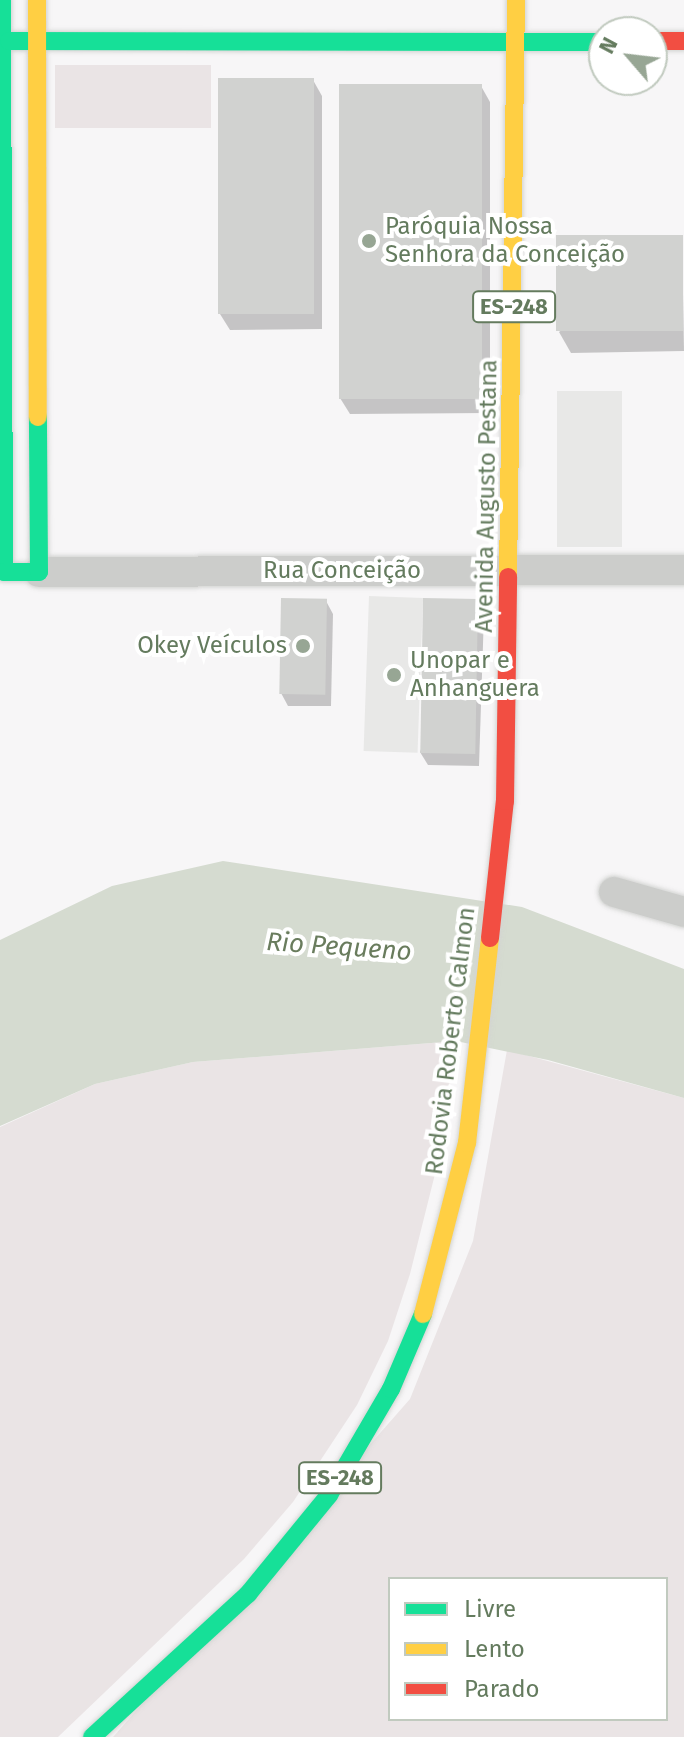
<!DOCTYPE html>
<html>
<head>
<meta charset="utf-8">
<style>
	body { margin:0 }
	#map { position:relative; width:684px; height:1737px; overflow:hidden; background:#f7f6f7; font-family:"Fira Sans",sans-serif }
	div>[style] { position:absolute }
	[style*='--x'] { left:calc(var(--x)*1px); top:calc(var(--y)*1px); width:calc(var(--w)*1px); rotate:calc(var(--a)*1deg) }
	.built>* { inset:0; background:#e8e8e7; transform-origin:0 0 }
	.green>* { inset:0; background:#eae4e5; transform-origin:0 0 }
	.water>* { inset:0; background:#d5dbd0 }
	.shadow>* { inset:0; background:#0003 }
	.building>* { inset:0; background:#d1d2d0; transform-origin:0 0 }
	.roads { filter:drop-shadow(0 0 2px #d3d4d2) drop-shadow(0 0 2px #d3d4d2) }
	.street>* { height:30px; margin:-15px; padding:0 15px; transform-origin:15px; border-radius:15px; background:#cccdcb }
	.fast>* { height:18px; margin:-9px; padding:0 9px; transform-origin:9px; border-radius:9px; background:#16e098 }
	.slow>* { height:18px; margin:-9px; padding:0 9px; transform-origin:9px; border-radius:9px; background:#ffcf43 }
	.jam>* { height:18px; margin:-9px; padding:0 9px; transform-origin:9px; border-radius:9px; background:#f24e42 }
	.dots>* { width:22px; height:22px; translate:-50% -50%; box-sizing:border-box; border:4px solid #fff; border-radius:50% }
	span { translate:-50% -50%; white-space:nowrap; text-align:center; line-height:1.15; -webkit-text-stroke:8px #fff; paint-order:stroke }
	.shield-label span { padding:2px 6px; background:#fff; border:2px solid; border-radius:6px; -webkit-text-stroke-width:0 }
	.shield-label { font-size:22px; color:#647b5e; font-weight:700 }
	.poi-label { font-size:24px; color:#647b5e }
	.left { translate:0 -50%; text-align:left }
	.right { translate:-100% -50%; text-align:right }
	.street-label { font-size:24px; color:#647b5e }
	.water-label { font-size:26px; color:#697c5d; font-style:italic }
	.legend { position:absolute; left:388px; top:1577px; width:280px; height:144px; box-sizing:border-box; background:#fff; border:2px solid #c1cabf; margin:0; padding:10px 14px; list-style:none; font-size:24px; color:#647b5e }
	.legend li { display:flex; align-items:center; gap:16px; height:40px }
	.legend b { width:40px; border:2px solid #c1cabf }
	.north { position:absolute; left:588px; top:16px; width:80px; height:80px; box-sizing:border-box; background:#fff; border:2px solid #c1cabf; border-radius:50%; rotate:298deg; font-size:22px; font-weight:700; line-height:32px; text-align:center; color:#647b5e }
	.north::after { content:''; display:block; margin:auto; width:28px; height:36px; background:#97a694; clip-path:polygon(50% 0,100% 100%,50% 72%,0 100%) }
</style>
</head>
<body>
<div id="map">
	<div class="built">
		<div style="left:622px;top:391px;width:156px;height:65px;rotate:90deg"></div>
		<div style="left:369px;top:596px;width:54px;height:155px;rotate:2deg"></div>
	</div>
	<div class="green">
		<div style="left:55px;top:65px;width:156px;height:63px"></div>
		<div style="clip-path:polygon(456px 1041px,435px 1174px,410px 1274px,388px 1341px,357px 1405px,293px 1502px,244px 1559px,58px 1737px,0 1737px,0 1127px,95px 1084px,193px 1062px)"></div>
		<div style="clip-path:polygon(evenodd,507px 1050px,684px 1098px,684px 1737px,113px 1737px,410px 1399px,473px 1241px,507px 1050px,390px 1579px,666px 1579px,666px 1719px,390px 1719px,390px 1579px)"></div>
	</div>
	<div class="water">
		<div style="clip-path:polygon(223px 861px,522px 907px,684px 969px,684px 1098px,548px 1060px,456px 1041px,193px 1062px,95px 1084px,0 1126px,0 940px,112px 886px)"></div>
	</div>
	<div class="shadow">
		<div style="clip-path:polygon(313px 80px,322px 96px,322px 329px,230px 330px,220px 314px)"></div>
		<div style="clip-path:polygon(481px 86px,490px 102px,490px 413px,350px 414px,340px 398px)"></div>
		<div style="clip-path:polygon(682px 237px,684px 351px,571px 353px,559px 332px)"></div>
		<div style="clip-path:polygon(326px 601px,333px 614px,331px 706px,288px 706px,281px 693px)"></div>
		<div style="clip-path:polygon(477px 601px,484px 614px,479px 766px,428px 765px,420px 752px)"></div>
	</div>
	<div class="building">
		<div style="left:314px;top:78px;width:236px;height:96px;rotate:90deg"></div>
		<div style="left:339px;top:84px;width:143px;height:315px"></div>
		<div style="left:683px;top:235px;width:96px;height:127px;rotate:90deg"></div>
		<div style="left:281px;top:598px;width:46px;height:96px;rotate:1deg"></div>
		<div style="left:423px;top:598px;width:55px;height:155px;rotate:1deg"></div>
	</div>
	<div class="roads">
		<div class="street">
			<div style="--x:39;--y:572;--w:645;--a:-0.18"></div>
			<div style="--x:614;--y:892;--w:73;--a:15.9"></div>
		</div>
		<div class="fast">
			<div style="--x:2;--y:0;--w:572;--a:89.8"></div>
			<div style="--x:4;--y:572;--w:35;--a:0"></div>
			<div style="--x:39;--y:572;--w:155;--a:-90.4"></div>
			<div style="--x:9;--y:41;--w:508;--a:0.11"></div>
			<div style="--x:517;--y:42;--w:87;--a:0"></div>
			<div style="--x:92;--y:1737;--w:212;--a:-42.5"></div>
			<div style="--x:248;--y:1594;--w:128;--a:-50.7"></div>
			<div style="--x:329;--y:1495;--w:123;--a:-59.7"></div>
			<div style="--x:391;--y:1389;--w:82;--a:-66.9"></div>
		</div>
		<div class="slow">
			<div style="--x:37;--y:0;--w:417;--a:89.9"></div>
			<div style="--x:508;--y:577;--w:577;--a:-89.21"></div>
			<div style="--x:423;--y:1314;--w:177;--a:-75.6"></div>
			<div style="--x:467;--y:1143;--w:206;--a:-83.6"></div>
		</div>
		<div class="jam">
			<div style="--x:652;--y:41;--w:32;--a:0"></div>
			<div style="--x:490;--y:938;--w:138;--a:-83.8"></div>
			<div style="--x:505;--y:801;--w:224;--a:-89.2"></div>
		</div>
	</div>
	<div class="dots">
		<div style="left:369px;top:241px;background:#97a694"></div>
		<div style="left:303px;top:646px;background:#97a694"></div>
		<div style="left:394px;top:675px;background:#97a694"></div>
	</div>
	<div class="shield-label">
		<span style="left:514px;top:307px">ES-248</span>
		<span style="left:340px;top:1478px">ES-248</span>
	</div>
	<div class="poi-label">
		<span class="left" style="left:385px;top:241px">Paróquia Nossa<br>Senhora da Conceição</span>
		<span class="right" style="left:287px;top:646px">Okey Veículos</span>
		<span class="left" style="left:410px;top:675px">Unopar e<br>Anhanguera</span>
	</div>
	<div class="street-label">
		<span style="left:487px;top:496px;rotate:-89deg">Avenida Augusto Pestana</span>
		<span style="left:342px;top:571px">Rua Conceição</span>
		<span style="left:451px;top:1041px;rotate:-83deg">Rodovia Roberto Calmon</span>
	</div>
	<div class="water-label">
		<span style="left:339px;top:947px;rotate:4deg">Rio Pequeno</span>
	</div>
	<ul class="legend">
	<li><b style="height:10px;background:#16e098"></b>Livre</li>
	<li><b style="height:10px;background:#ffcf43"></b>Lento</li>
	<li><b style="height:10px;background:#f24e42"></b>Parado</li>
	</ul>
	<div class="north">N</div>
</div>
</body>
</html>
